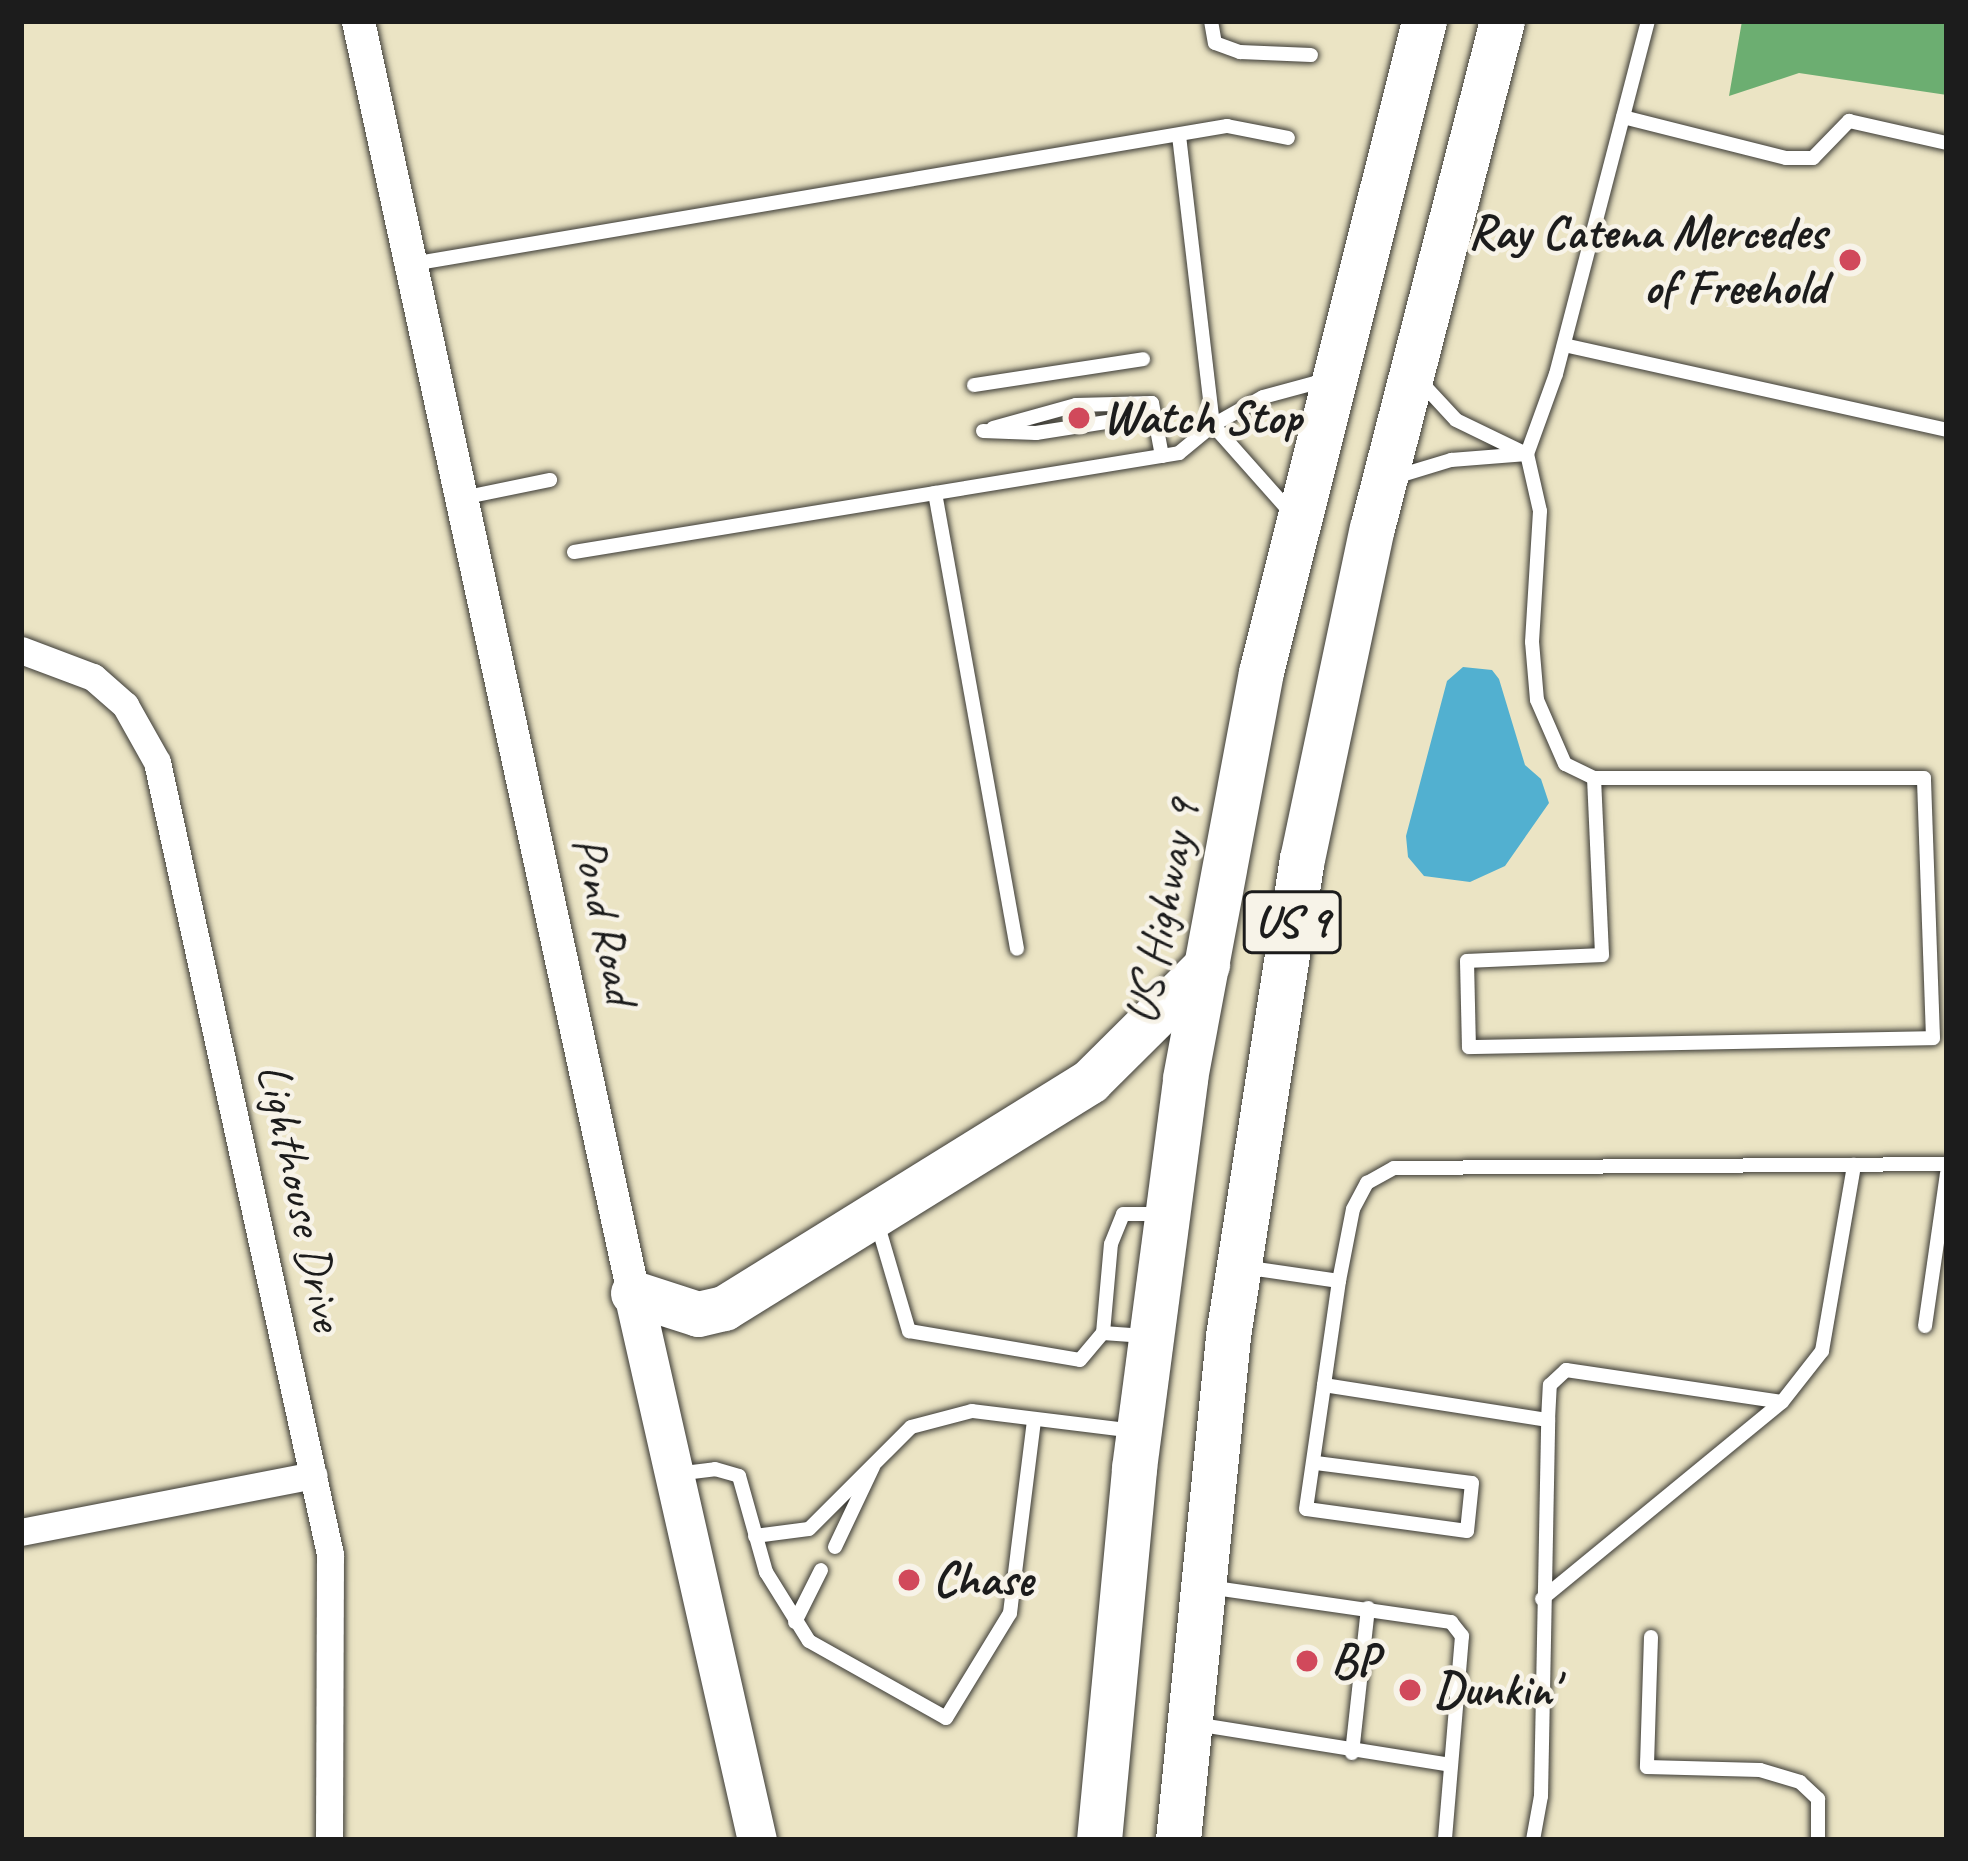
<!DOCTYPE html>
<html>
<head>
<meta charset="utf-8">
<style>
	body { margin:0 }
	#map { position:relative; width:1968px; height:1861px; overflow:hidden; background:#ebe4c4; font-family:Caveat,sans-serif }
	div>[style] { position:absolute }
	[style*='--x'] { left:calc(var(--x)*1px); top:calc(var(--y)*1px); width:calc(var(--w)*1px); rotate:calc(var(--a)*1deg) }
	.forest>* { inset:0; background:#6cae71 }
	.water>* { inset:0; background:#52b0d0 }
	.roads { filter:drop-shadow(0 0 3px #3b3a35) drop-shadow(0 0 3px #3b3a35) }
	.service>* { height:14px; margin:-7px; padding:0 7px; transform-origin:7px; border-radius:7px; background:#fff }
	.minor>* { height:27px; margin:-13.5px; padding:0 13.5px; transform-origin:13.5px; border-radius:13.5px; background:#fff }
	.tertiary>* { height:33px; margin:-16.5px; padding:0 16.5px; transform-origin:16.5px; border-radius:16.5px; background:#fff }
	.secondary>* { height:39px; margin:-19.5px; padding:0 19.5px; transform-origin:19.5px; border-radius:19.5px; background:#fff }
	.trunk>* { height:45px; margin:-22.5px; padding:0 22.5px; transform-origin:22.5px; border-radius:22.5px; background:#fff }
	.dots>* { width:33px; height:33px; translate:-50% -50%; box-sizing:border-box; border:6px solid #f7f3e8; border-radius:50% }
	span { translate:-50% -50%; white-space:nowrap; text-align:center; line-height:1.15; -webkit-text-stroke:9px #f7f3e8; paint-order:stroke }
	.shield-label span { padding:3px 9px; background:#f7f3e8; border:3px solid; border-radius:9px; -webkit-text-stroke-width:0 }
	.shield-label { font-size:45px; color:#1c1c1c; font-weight:700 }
	.poi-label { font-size:48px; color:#1c1c1c; font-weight:700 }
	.right { translate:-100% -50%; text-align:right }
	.left { translate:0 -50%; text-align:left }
	.street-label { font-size:48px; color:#1c1c1c }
	.frame { position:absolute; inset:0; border:24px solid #1c1c1c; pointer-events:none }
</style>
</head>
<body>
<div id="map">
	<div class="forest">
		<div style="clip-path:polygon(1742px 21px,1947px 21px,1947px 95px,1799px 73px,1729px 96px)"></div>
	</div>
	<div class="water">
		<div style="clip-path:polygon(1463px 667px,1492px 670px,1499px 679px,1525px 765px,1541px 779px,1549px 803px,1505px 866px,1470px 882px,1424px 876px,1408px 857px,1406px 836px,1447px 681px)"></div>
	</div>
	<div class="roads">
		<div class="service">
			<div style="--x:1211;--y:21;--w:22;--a:80"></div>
			<div style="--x:1215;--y:43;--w:27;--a:20"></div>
			<div style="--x:1240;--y:52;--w:71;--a:2.4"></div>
			<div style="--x:1623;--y:117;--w:168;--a:14.1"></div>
			<div style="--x:1786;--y:158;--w:27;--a:0"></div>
			<div style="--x:1813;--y:158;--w:52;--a:-45.8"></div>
			<div style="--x:1849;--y:121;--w:100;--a:12.7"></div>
			<div style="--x:412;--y:264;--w:827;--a:-9.61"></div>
			<div style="--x:1227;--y:126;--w:62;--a:11.1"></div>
			<div style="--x:1564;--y:345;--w:392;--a:12.5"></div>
			<div style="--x:1419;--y:380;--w:54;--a:47.2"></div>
			<div style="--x:1456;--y:420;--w:73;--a:25.9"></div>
			<div style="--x:974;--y:385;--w:171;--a:-8.7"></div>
			<div style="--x:1152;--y:403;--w:54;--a:79.3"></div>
			<div style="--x:993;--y:428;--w:86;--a:-15.5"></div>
			<div style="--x:1076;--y:405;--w:76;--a:-1.5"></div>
			<div style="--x:983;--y:431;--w:53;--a:2.2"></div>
			<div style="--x:1036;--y:433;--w:90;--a:-8.9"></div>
			<div style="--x:1125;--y:419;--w:31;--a:-31"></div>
			<div style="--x:1395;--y:477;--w:59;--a:-16.9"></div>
			<div style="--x:1451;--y:460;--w:76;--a:-4.5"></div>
			<div style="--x:935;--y:493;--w:463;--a:79.8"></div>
			<div style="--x:462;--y:498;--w:90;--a:-11.6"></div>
			<div style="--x:1292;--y:514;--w:119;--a:-131.6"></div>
			<div style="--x:1213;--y:425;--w:57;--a:-29.2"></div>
			<div style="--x:1263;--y:397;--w:65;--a:-15.1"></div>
			<div style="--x:574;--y:552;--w:613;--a:-9.29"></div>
			<div style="--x:1179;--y:453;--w:44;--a:-39.5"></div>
			<div style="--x:1213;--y:425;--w:292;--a:-96.7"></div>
			<div style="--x:1594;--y:778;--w:177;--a:87.4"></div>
			<div style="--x:1602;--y:955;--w:135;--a:177.5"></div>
			<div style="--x:1467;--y:961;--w:86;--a:88.7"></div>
			<div style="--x:1469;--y:1047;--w:464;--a:-1.1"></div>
			<div style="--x:1933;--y:1038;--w:260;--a:-92"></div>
			<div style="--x:1924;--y:778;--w:330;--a:180"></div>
			<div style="--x:1594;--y:778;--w:32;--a:-154"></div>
			<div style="--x:1565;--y:764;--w:70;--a:-113.6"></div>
			<div style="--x:1537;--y:700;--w:58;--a:-94.9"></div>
			<div style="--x:1532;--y:642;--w:131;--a:-86.5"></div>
			<div style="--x:1540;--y:511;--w:58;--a:-102.8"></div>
			<div style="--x:1527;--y:454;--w:85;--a:-70.1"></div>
			<div style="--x:1556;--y:374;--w:365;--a:-75.4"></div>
			<div style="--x:876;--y:1219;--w:117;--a:73.6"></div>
			<div style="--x:909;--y:1331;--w:173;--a:9.6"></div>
			<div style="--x:1080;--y:1360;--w:35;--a:-50"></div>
			<div style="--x:1103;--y:1333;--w:89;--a:-84.9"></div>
			<div style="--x:1111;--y:1244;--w:32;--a:-68"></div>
			<div style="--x:1123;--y:1214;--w:35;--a:0"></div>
			<div style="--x:1243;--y:1267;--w:97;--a:8.3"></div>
			<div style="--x:1339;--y:1281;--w:73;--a:-79"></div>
			<div style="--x:1353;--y:1209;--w:30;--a:-62"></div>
			<div style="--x:1367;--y:1183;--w:31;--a:-29"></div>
			<div style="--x:1394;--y:1168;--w:553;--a:-0.41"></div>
			<div style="--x:1339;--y:1281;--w:105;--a:98.2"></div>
			<div style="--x:1324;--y:1385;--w:227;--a:8.9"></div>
			<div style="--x:1548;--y:1420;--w:35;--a:-87"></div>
			<div style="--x:1550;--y:1385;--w:22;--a:-43"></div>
			<div style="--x:1566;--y:1370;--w:218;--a:8.4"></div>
			<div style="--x:1782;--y:1402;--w:65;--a:-51.9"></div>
			<div style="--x:1822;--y:1351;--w:189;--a:-80.2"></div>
			<div style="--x:1925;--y:1326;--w:154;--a:-81.8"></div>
			<div style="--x:1103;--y:1333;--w:42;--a:4.1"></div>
			<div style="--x:1316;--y:1463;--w:157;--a:7.3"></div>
			<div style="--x:1472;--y:1483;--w:48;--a:95.9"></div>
			<div style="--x:1467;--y:1531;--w:162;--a:-172.2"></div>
			<div style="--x:1306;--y:1509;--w:125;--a:-81.7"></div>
			<div style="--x:676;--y:1474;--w:39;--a:-7"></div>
			<div style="--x:715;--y:1469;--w:25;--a:16"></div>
			<div style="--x:739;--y:1476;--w:100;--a:74.3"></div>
			<div style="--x:766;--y:1572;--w:81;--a:58.1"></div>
			<div style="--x:809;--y:1641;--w:157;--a:29.3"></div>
			<div style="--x:946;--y:1718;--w:123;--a:-58.6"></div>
			<div style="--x:1010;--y:1613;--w:195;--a:-82.9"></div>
			<div style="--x:755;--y:1536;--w:54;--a:-7.4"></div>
			<div style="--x:809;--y:1529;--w:144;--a:-45"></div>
			<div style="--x:911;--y:1427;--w:63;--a:-14.7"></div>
			<div style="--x:972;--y:1411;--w:163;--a:7"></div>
			<div style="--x:835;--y:1547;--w:89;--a:-64.6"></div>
			<div style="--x:1208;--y:1587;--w:246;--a:8.2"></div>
			<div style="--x:1451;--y:1622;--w:18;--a:52"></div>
			<div style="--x:1462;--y:1636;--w:205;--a:94.8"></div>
			<div style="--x:1542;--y:1599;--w:310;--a:-39.4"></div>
			<div style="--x:795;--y:1622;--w:58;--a:-63.4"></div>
			<div style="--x:1651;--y:1637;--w:130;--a:91.8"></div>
			<div style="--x:1647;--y:1767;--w:113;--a:1.5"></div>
			<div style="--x:1760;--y:1770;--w:42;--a:16.7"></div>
			<div style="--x:1800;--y:1782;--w:25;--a:43"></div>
			<div style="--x:1818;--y:1799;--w:41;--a:90"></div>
			<div style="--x:1195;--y:1724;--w:258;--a:9.1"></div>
			<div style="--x:1352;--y:1753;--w:146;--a:-83.7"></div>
			<div style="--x:1533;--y:1840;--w:45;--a:-79.7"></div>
			<div style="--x:1541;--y:1796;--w:376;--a:-88.9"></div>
		</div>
		<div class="minor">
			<div style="--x:21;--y:650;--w:77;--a:20.6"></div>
			<div style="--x:93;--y:677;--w:43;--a:41.2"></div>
			<div style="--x:125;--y:705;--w:65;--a:60.7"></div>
			<div style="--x:157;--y:762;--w:811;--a:77.68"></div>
			<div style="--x:330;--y:1554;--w:286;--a:90.2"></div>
			<div style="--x:21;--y:1532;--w:298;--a:-11"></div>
		</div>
		<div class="tertiary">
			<div style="--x:358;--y:21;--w:1301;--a:77.8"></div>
		</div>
		<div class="secondary">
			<div style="--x:633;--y:1293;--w:561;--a:77.23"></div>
		</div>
		<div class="trunk">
			<div style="--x:633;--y:1293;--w:68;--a:17.9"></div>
			<div style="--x:698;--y:1314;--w:27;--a:-13"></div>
			<div style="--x:724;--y:1308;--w:431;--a:-31.8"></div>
			<div style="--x:1090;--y:1081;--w:165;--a:-44.8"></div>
			<div style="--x:1099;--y:1840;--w:374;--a:-84.6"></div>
			<div style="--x:1134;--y:1468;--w:393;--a:-82.5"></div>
			<div style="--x:1185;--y:1078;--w:413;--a:-79.4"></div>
			<div style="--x:1261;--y:672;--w:671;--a:-75.94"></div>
			<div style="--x:1178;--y:1840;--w:506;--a:-84.33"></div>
			<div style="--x:1228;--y:1336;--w:483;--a:-81.2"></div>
			<div style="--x:1302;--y:859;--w:338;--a:-78.1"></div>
			<div style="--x:1372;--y:528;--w:523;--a:-75.62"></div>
		</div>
	</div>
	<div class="dots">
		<div style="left:1850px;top:260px;background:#d1495b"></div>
		<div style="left:1079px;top:418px;background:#d1495b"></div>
		<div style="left:909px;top:1580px;background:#d1495b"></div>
		<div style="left:1307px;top:1661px;background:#d1495b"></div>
		<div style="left:1410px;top:1690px;background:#d1495b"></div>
	</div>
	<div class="shield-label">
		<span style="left:1292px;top:922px">US 9</span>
	</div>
	<div class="poi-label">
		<span class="right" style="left:1826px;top:260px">Ray Catena Mercedes<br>of Freehold</span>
		<span class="left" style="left:1103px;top:418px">Watch Stop</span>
		<span class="left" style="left:933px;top:1580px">Chase</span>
		<span class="left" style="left:1331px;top:1661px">BP</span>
		<span class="left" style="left:1434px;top:1690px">Dunkin'</span>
	</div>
	<div class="street-label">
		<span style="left:1162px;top:912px;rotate:-79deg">US Highway 9</span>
		<span style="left:605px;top:920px;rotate:78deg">Pond Road</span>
		<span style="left:301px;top:1197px;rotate:78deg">Lighthouse Drive</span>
	</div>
	<div class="frame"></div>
</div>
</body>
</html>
